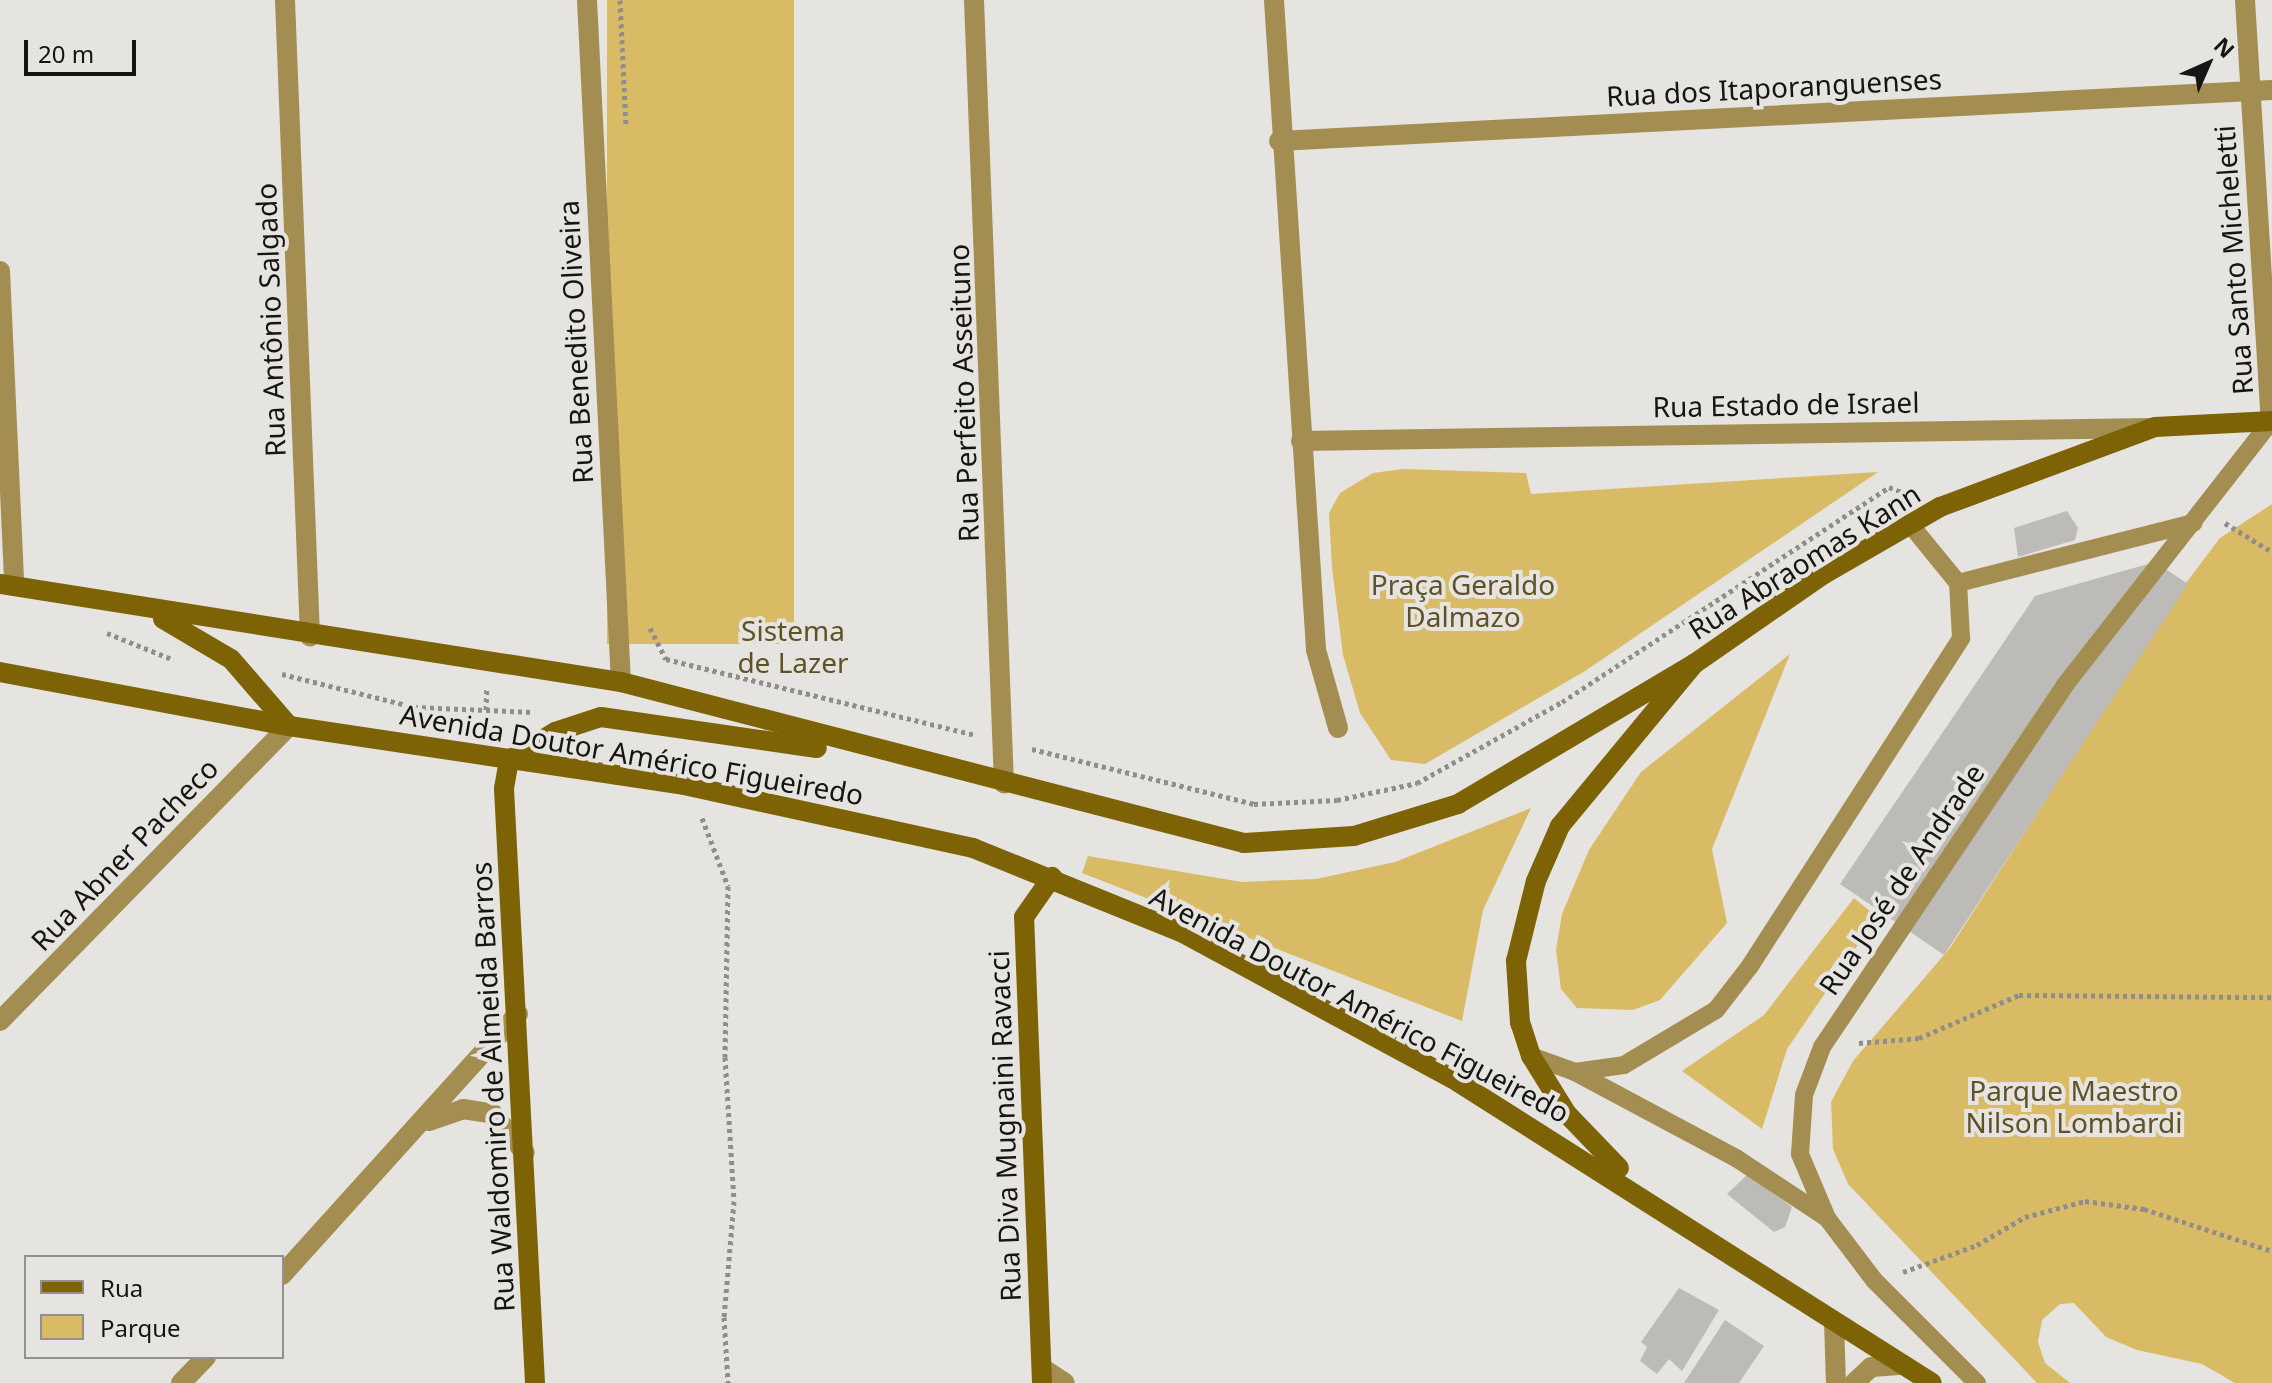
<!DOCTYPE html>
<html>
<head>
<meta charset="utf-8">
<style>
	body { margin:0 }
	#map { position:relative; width:2272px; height:1383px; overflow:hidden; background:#e6e4e0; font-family:"Noto Sans",sans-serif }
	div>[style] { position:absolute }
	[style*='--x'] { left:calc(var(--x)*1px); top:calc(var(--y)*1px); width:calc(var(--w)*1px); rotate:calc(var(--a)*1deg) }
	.green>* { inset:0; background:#d9ba65; transform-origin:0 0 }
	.building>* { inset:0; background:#bcbbb7 }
	.path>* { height:5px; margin-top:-2.5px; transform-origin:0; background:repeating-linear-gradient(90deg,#8f8e8b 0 4px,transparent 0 8px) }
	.service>* { height:18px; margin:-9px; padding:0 9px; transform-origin:9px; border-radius:9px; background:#a48d50 }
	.minor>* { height:20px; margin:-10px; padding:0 10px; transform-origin:10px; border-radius:10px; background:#a48d50 }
	.secondary>* { height:20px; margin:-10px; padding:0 10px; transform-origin:10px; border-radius:10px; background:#7e6306 }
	span { translate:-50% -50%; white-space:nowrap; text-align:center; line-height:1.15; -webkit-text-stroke:8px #e6e4e0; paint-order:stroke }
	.street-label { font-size:28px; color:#151513 }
	.park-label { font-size:28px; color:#605126 }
	.legend { position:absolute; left:24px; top:1255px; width:260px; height:104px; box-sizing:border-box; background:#e6e4e0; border:2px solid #92918e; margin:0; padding:10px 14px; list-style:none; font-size:24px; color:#151513 }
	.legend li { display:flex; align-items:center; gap:16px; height:40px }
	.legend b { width:40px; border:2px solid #92918e }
	.north { position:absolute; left:2168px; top:24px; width:80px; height:80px; -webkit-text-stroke:6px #e6e4e0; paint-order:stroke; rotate:45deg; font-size:22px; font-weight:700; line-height:32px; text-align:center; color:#151513 }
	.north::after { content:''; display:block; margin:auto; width:28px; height:36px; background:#151513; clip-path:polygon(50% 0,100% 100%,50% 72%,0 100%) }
	.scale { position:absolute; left:24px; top:40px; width:112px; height:36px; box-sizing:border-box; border:4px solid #151513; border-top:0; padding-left:10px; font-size:24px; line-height:28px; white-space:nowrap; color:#151513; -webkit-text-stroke:6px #e6e4e0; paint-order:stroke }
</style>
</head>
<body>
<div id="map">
	<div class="green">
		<div style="left:607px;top:0;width:187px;height:644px"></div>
		<div style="clip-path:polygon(1403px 469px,1526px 473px,1531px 494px,1878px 472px,1585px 671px,1425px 764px,1391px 760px,1360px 713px,1343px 655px,1332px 568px,1329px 513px,1340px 493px,1373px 473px)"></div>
		<div style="clip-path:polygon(2272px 504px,2272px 1383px,2235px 1383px,2202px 1364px,2137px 1350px,2106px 1337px,2074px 1303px,2060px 1304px,2042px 1320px,2038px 1342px,2045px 1363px,2070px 1383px,2037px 1383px,1848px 1184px,1833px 1149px,1831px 1102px,1853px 1061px,1950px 948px,2186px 583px,2220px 538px)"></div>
		<div style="clip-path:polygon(1790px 654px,1712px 849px,1727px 923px,1660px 1000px,1633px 1010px,1577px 1008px,1561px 989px,1556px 950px,1562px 914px,1589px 850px,1641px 772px)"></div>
		<div style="clip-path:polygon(1531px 808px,1483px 910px,1462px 1021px,1082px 873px,1088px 856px,1242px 882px,1316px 879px,1395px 862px)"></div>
		<div style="clip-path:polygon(1854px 898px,1877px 917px,1787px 1049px,1762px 1129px,1682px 1071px,1764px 1015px)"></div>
	</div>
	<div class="building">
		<div style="clip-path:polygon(2067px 511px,2078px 528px,2075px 540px,2018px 557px,2014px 528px)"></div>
		<div style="clip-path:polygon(2155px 562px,2188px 584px,1944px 955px,1840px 884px,2035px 596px)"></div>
		<div style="clip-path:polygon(1748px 1174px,1792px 1207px,1785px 1227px,1774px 1232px,1727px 1194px)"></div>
		<div style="clip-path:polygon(1679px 1288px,1719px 1310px,1682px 1371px,1669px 1359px,1657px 1374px,1640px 1361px,1647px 1347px,1641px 1342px)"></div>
		<div style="clip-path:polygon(1725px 1320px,1764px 1346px,1739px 1383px,1684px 1383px)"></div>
	</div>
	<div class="path">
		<div style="--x:620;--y:0;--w:127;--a:87.3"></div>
		<div style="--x:2225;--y:523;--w:55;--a:31.7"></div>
		<div style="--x:650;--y:628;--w:35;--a:63"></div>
		<div style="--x:666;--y:659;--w:318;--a:13.8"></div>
		<div style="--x:107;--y:633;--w:72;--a:21.9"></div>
		<div style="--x:282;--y:674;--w:136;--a:14"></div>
		<div style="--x:414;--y:707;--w:120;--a:2.4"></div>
		<div style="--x:486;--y:710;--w:23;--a:-88"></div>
		<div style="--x:1032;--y:749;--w:229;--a:13.9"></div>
		<div style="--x:1254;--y:804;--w:83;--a:-2.8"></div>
		<div style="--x:1337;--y:800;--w:82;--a:-12"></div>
		<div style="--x:1417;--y:783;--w:166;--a:-29.2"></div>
		<div style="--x:1562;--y:702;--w:391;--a:-33.3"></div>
		<div style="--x:1889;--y:487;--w:18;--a:22"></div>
		<div style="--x:702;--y:818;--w:73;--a:69.1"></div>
		<div style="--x:728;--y:886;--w:171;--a:91"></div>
		<div style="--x:725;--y:1057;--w:144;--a:86.4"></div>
		<div style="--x:734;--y:1201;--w:116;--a:94.9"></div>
		<div style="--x:724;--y:1317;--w:66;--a:86.5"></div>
		<div style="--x:1859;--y:1043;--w:60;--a:-4.8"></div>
		<div style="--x:1919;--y:1038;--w:109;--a:-23.3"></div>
		<div style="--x:2019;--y:995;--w:253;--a:0.5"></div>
		<div style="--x:1903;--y:1272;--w:79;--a:-20"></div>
		<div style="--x:1977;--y:1245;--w:56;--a:-30.3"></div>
		<div style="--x:2025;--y:1217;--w:62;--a:-14.9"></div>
		<div style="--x:2085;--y:1201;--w:60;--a:7.7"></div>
		<div style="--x:2144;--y:1209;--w:135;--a:18.2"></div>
	</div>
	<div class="service">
		<div style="--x:1958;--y:583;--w:243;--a:-14.3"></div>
		<div style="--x:1531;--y:1056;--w:47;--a:20"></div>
		<div style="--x:1575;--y:1072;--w:49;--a:-8.1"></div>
		<div style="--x:1624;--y:1065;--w:107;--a:-30.9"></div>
		<div style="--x:1716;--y:1010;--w:56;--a:-52.3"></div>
		<div style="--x:1750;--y:966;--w:390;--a:-57.2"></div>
		<div style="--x:1961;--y:638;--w:55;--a:-93.1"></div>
		<div style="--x:1958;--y:583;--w:77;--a:-129.2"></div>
		<div style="--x:1575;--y:1072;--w:183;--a:28.1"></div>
		<div style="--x:1736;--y:1158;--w:109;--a:33.4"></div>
		<div style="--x:1977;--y:1383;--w:146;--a:-135"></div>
		<div style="--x:1874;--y:1280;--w:78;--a:-127.2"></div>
		<div style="--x:1827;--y:1218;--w:69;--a:-112.9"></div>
		<div style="--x:1800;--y:1154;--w:59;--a:-86.1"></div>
		<div style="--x:1804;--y:1095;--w:51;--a:-69.4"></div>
		<div style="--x:1822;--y:1047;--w:436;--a:-56.1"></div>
		<div style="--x:2065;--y:685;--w:335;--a:-52"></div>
	</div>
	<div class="minor">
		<div style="--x:285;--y:0;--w:637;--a:87.75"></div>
		<div style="--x:587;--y:0;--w:683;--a:87.15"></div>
		<div style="--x:974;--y:0;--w:784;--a:87.81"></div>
		<div style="--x:1274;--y:0;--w:651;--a:86.3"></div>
		<div style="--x:1316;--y:650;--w:81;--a:74.2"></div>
		<div style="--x:2245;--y:0;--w:422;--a:86.5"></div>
		<div style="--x:1279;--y:141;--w:994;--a:-2.94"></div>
		<div style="--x:0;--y:271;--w:314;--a:87.4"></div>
		<div style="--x:1301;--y:441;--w:850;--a:-0.88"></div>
		<div style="--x:0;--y:1021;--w:413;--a:-45.6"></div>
		<div style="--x:429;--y:1121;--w:36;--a:-19"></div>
		<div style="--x:463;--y:1109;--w:30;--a:9"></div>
		<div style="--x:493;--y:1114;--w:50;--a:50.6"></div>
		<div style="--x:282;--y:1275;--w:352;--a:-47.9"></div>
		<div style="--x:1834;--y:1321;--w:62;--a:88.2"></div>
		<div style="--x:1042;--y:1368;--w:27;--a:33"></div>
		<div style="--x:181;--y:1383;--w:36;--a:-46"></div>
		<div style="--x:1854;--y:1383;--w:23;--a:-43"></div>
		<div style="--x:1871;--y:1367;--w:32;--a:-4"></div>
	</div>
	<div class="secondary">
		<div style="--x:0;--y:584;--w:629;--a:8.97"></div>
		<div style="--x:621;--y:682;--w:643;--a:14.49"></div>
		<div style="--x:1244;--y:843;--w:110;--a:-3.6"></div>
		<div style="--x:1354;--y:836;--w:109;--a:-17.1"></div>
		<div style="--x:1458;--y:804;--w:274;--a:-30.7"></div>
		<div style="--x:163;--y:619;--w:79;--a:30.5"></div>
		<div style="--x:231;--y:659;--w:89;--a:49.1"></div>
		<div style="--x:0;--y:672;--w:294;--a:10.6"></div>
		<div style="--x:289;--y:726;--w:399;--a:8.5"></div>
		<div style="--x:684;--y:785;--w:296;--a:12.3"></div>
		<div style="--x:973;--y:848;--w:224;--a:22"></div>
		<div style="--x:1181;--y:932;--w:315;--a:28.4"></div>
		<div style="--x:1458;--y:1082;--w:561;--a:32.42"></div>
		<div style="--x:509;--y:760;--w:29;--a:100"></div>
		<div style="--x:504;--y:789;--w:595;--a:87.01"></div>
		<div style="--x:509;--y:760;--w:54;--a:-31.3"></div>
		<div style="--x:555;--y:732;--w:48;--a:-18.1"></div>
		<div style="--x:601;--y:717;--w:218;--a:8.2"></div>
		<div style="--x:1619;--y:1168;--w:75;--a:-133.9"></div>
		<div style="--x:1567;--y:1114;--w:68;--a:-121.8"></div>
		<div style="--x:1531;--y:1056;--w:35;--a:-108"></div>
		<div style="--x:1520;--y:1023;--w:62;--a:-93.7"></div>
		<div style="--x:1516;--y:961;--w:82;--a:-76"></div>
		<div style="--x:1536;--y:881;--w:60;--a:-66.4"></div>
		<div style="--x:1560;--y:826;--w:210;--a:-50.4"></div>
		<div style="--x:1694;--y:664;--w:158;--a:-34.7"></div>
		<div style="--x:1824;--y:574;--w:134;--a:-30"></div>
		<div style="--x:1940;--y:507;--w:229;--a:-20.4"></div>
		<div style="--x:2155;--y:427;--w:117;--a:-2.9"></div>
		<div style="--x:1042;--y:1383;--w:466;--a:-92.2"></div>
		<div style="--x:1024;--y:917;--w:49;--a:-55"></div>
	</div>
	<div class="street-label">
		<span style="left:1774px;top:87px;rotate:-3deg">Rua dos Itaporanguenses</span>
		<span style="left:2233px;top:260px;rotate:-94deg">Rua Santo Micheletti</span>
		<span style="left:270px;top:320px;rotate:-92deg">Rua Antônio Salgado</span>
		<span style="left:575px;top:342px;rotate:-93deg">Rua Benedito Oliveira</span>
		<span style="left:963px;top:393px;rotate:-92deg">Rua Perfeito Asseituno</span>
		<span style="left:1786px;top:404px;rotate:-1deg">Rua Estado de Israel</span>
		<span style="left:1804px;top:561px;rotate:-32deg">Rua Abraomas Kann</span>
		<span style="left:632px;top:754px;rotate:10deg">Avenida Doutor Américo Figueiredo</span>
		<span style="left:124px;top:854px;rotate:-46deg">Rua Abner Pacheco</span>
		<span style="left:1901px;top:879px;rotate:-56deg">Rua José de Andrade</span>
		<span style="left:1360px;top:1004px;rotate:28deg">Avenida Doutor Américo Figueiredo</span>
		<span style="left:492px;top:1087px;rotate:-93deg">Rua Waldomiro de Almeida Barros</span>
		<span style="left:1004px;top:1126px;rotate:-92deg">Rua Diva Mugnaini Ravacci</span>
	</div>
	<div class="park-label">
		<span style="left:1463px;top:600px">Praça Geraldo<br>Dalmazo</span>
		<span style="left:793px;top:646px">Sistema<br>de Lazer</span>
		<span style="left:2074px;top:1106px">Parque Maestro<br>Nilson Lombardi</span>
	</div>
	<ul class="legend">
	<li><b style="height:10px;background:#7e6306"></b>Rua</li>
	<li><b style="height:22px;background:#d9ba65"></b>Parque</li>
	</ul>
	<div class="north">N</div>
	<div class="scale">20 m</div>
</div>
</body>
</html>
